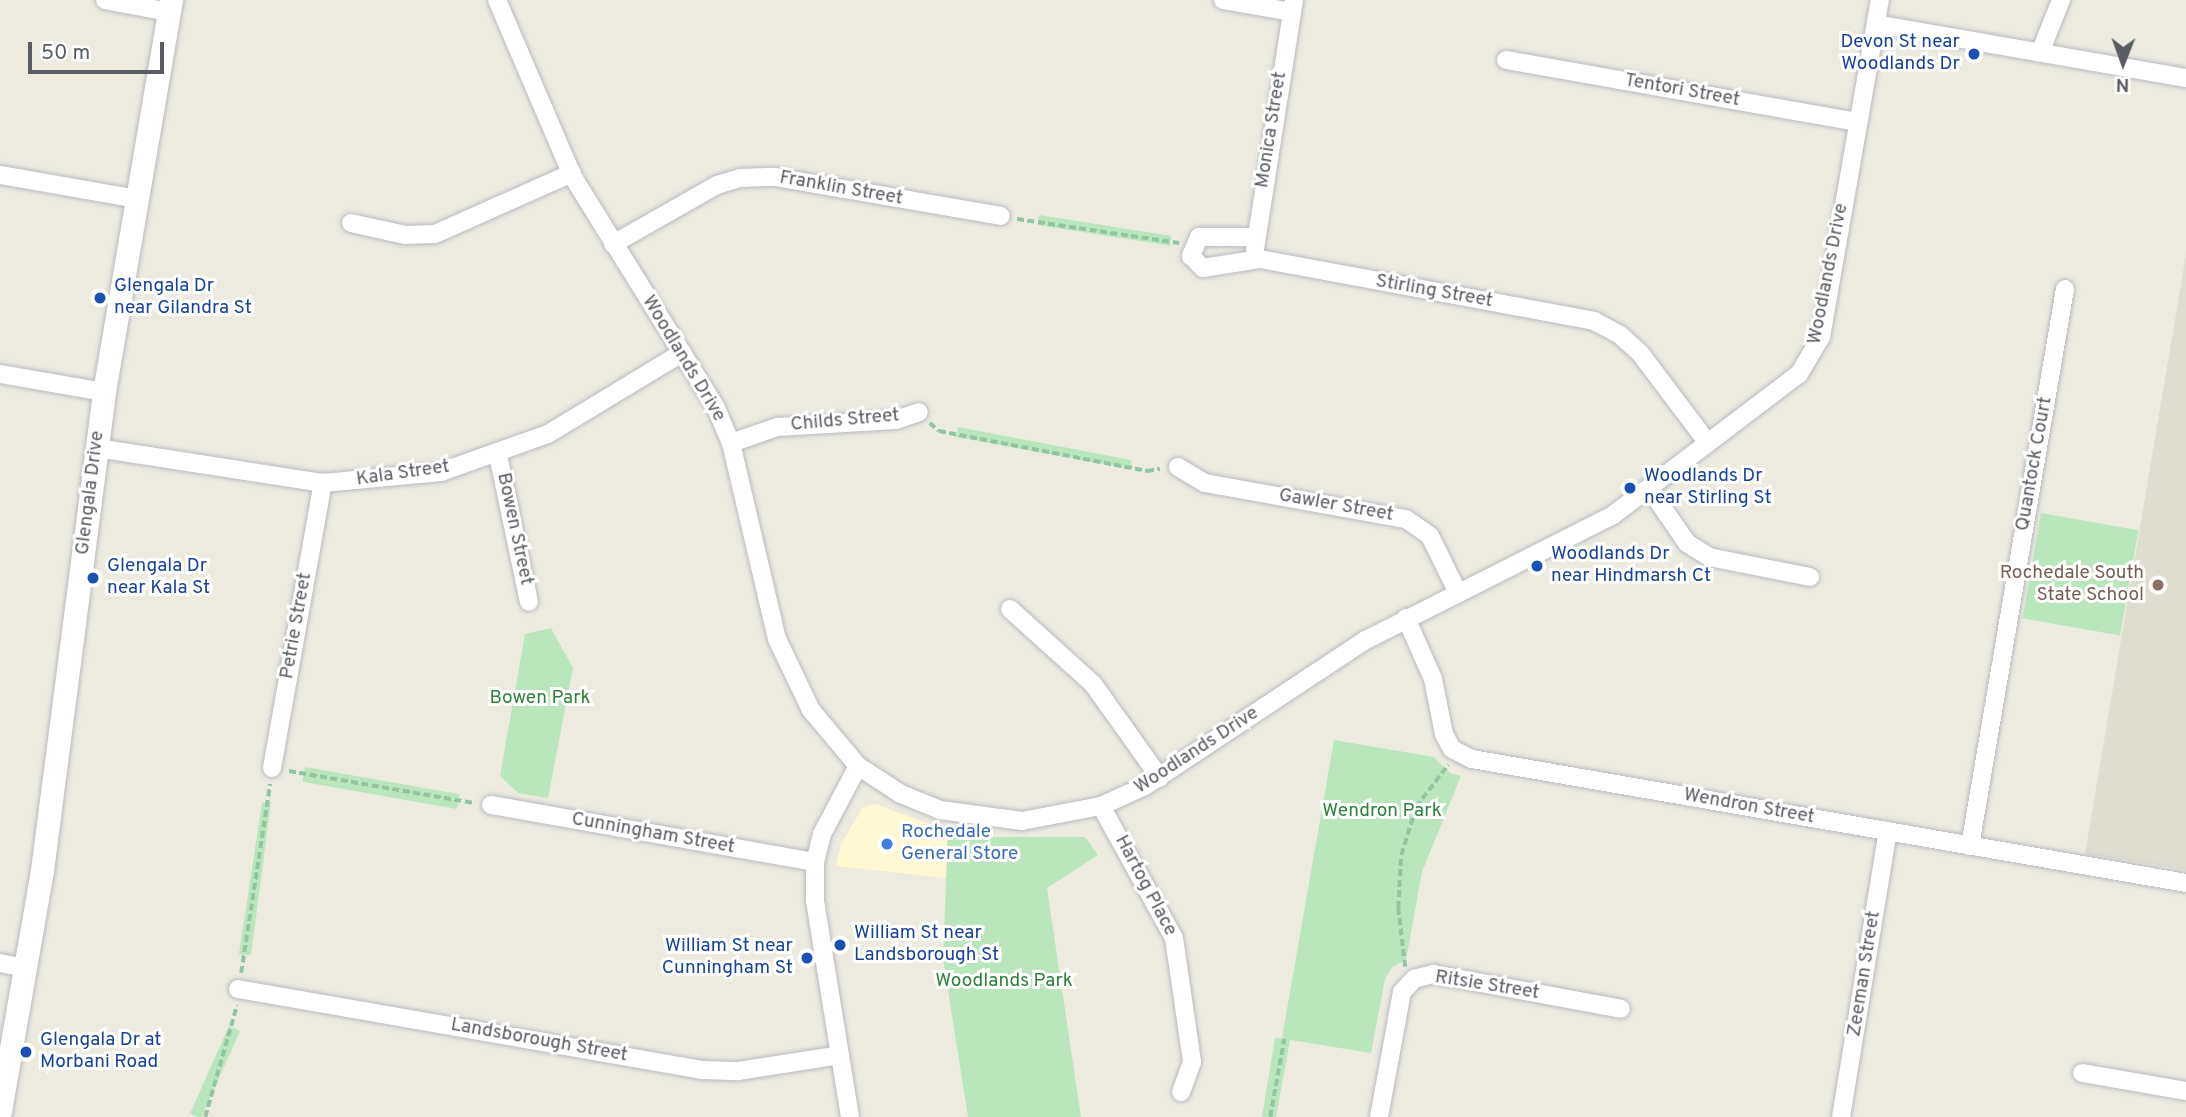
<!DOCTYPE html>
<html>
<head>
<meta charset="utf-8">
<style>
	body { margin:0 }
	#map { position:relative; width:2186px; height:1117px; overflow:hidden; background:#edebe0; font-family:Overpass,sans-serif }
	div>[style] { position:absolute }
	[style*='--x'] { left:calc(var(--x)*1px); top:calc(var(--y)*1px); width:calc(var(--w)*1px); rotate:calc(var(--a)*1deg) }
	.commercial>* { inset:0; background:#fff8d2 }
	.education>* { inset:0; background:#dfddd0 }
	.green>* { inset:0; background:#bae6be; transform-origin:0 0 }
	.path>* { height:3.5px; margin-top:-1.75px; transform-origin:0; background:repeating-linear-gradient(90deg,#91c5a4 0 7px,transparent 0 10.5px) }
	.roads { filter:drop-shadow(0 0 2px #b8bac0) drop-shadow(0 0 2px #b8bac0) }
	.minor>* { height:18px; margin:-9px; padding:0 9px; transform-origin:9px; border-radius:9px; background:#fff }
	.tertiary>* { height:23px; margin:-11.5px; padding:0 11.5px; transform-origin:11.5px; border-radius:11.5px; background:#fff }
	.dots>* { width:19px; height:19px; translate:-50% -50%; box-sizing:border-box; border:4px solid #fff; border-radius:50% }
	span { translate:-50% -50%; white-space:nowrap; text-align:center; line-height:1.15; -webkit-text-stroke:6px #fff; paint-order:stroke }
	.transit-label { font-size:19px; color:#164399 }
	.right { translate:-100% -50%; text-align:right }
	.left { translate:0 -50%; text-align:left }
	.street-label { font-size:19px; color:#595c62 }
	.education-label { font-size:19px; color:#785e54 }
	.park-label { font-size:19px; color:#2e833a }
	.shop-label { font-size:19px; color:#366cbe }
	.north { position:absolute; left:2088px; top:28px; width:70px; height:70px; -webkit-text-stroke:5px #fff; paint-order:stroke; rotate:181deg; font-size:19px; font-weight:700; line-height:28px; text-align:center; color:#595c62 }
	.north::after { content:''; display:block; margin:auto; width:24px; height:32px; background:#595c62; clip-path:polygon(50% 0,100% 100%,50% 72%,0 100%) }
	.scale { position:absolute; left:28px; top:42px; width:136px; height:32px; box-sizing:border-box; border:4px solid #595c62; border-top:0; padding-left:9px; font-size:21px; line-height:24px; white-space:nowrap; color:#595c62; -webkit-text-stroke:5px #fff; paint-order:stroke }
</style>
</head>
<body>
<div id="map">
	<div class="commercial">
		<div style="clip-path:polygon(875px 804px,948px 831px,946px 878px,836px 866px,841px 844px,863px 807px)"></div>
	</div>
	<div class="education">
		<div style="clip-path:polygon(2186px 254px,2186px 870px,2085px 854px)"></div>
	</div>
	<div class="green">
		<div style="left:1039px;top:215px;width:134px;height:10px;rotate:9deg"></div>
		<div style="clip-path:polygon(958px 427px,1131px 460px,1132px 469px,956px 437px)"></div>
		<div style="left:2041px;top:513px;width:99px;height:107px;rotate:10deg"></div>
		<div style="clip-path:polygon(551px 628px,573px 668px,548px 798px,518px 793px,500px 776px,525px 634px)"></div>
		<div style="clip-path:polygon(1334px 740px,1434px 757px,1450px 773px,1461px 776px,1422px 872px,1406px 960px,1392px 967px,1385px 979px,1371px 1053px,1290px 1040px,1276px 1117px,1262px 1117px,1275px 1038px,1282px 1038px)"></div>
		<div style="left:305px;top:767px;width:157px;height:15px;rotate:10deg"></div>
		<div style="clip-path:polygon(271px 802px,251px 955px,239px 954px,262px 803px)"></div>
		<div style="clip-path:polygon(948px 831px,987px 837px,1085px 837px,1098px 855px,1047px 888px,1081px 1117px,968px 1117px,943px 959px)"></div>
		<div style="left:229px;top:1026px;width:12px;height:96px;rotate:24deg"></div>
	</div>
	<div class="path">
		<div style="--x:1017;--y:219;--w:164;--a:8.4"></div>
		<div style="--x:930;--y:423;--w:12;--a:42"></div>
		<div style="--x:939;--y:431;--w:212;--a:10.9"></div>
		<div style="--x:1147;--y:471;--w:13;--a:-9"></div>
		<div style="--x:289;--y:771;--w:189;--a:9.8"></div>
		<div style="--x:1405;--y:967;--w:59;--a:-96.8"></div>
		<div style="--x:1398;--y:908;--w:53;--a:-86.8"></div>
		<div style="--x:1401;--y:855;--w:50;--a:-72.6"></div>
		<div style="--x:1416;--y:807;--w:53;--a:-52.7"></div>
		<div style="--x:241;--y:973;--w:191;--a:-81.3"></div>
		<div style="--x:205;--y:1117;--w:116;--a:-74.1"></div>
		<div style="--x:1270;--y:1117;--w:79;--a:-79.8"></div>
	</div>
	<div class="roads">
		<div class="minor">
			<div style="--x:105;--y:0;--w:65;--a:10.6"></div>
			<div style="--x:497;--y:0;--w:193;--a:66.8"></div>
			<div style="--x:573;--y:177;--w:272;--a:58.2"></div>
			<div style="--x:716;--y:408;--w:38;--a:67"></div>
			<div style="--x:731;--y:443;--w:201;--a:76.8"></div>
			<div style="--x:777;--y:639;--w:79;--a:64.4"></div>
			<div style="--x:811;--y:710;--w:73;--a:50"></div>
			<div style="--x:858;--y:766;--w:51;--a:33.1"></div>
			<div style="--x:901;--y:794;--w:42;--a:22.3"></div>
			<div style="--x:940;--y:810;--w:83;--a:7.6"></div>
			<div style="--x:1022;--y:821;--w:80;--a:-10.8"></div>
			<div style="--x:1101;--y:806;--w:48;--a:-24.4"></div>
			<div style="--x:1145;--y:786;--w:265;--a:-33.5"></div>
			<div style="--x:1366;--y:640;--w:277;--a:-26.8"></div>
			<div style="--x:1613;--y:515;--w:233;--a:-37.2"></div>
			<div style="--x:1799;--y:374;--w:43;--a:-59.3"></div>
			<div style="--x:1821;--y:337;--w:342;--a:-80.1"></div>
			<div style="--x:1223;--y:0;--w:70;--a:9.9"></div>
			<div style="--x:1876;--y:24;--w:315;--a:9.9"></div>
			<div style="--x:2040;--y:53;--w:57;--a:-68.4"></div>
			<div style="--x:1506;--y:60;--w:357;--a:10"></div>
			<div style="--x:0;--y:175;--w:139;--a:9.9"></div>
			<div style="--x:351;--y:223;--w:55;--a:12.5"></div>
			<div style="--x:405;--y:235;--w:30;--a:-2"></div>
			<div style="--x:435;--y:234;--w:150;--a:-24"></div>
			<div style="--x:1255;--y:237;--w:56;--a:180"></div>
			<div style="--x:1199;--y:237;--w:21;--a:113"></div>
			<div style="--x:1191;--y:256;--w:17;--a:45"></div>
			<div style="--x:1203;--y:268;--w:58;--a:-9"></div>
			<div style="--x:1260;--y:259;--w:340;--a:10.5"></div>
			<div style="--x:1594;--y:321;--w:30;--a:28"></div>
			<div style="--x:1620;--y:335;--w:27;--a:42"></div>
			<div style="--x:1640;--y:353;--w:111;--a:53"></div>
			<div style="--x:613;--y:244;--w:120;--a:-29.6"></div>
			<div style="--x:717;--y:185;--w:24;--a:-17"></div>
			<div style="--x:740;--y:178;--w:35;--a:-2"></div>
			<div style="--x:775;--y:177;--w:229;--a:9.8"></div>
			<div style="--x:1255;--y:249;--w:252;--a:-81.1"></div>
			<div style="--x:0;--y:374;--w:106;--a:9.8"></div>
			<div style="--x:731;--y:443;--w:49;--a:-19.2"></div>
			<div style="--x:777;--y:427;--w:119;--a:-3.4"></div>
			<div style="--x:896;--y:420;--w:24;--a:-19"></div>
			<div style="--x:97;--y:448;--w:229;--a:8.8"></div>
			<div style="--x:323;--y:483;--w:119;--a:-5.3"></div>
			<div style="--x:441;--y:472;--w:114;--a:-19.6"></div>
			<div style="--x:548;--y:434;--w:157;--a:-31.2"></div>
			<div style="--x:498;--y:455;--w:150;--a:78.1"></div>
			<div style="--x:1178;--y:467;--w:31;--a:31"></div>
			<div style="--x:1205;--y:483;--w:204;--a:10.2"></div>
			<div style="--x:1406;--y:519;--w:29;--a:35"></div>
			<div style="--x:1430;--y:536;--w:64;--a:63.8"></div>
			<div style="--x:1649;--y:488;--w:67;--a:55.4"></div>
			<div style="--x:1687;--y:543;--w:26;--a:32"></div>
			<div style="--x:1709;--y:557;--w:103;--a:11.2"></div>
			<div style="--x:1010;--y:609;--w:112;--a:42.1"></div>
			<div style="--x:1093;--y:684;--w:115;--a:54.5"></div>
			<div style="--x:1406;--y:618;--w:67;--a:66.1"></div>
			<div style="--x:1433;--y:679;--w:56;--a:78.7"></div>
			<div style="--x:1444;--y:734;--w:17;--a:62"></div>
			<div style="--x:1452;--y:749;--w:22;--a:27"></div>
			<div style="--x:1472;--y:759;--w:725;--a:9.85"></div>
			<div style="--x:272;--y:768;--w:290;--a:-79.9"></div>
			<div style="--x:491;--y:805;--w:329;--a:10"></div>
			<div style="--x:1101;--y:806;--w:151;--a:61.1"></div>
			<div style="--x:1174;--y:938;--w:125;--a:81.7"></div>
			<div style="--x:1192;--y:1062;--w:32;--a:110"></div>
			<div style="--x:1970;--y:846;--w:565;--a:-80.32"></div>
			<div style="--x:0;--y:963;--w:26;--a:11"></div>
			<div style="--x:238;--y:989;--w:472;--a:9.9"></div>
			<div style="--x:703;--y:1070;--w:35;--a:2"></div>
			<div style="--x:738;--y:1071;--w:103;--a:-8.9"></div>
			<div style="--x:2082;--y:1073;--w:106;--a:9.8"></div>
			<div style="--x:850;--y:1117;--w:220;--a:-99.2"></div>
			<div style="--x:815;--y:900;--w:38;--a:-90"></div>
			<div style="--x:815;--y:862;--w:29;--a:-76"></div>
			<div style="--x:822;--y:834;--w:77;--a:-62.1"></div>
			<div style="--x:1379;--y:1117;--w:127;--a:-79.6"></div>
			<div style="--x:1402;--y:992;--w:18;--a:-47"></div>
			<div style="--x:1414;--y:979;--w:20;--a:-15"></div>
			<div style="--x:1433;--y:974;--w:191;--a:10.5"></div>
			<div style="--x:1841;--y:1117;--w:290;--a:-80.7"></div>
		</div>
		<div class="tertiary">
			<div style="--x:0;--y:1111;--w:245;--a:-80.1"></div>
			<div style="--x:42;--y:870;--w:482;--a:-82.6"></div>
			<div style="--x:104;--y:392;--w:398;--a:-80.3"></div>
		</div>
	</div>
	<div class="dots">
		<div style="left:1974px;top:54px;background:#1a4fb4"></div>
		<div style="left:100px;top:298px;background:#1a4fb4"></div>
		<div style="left:1630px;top:488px;background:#1a4fb4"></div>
		<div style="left:1537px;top:566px;background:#1a4fb4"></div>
		<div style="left:93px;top:578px;background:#1a4fb4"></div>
		<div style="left:2158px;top:585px;background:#8d6e63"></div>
		<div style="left:887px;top:844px;background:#3f7fe0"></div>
		<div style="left:840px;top:945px;background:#1a4fb4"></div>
		<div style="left:807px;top:958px;background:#1a4fb4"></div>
		<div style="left:26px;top:1052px;background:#1a4fb4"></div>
	</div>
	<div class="transit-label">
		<span class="right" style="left:1960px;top:54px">Devon St near<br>Woodlands Dr</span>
		<span class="left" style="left:114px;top:298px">Glengala Dr<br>near Gilandra St</span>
		<span class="left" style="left:1644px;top:488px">Woodlands Dr<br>near Stirling St</span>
		<span class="left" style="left:1551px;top:566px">Woodlands Dr<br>near Hindmarsh Ct</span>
		<span class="left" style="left:107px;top:578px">Glengala Dr<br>near Kala St</span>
		<span class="left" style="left:854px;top:945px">William St near<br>Landsborough St</span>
		<span class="right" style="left:793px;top:958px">William St near<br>Cunningham St</span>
		<span class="left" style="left:40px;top:1052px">Glengala Dr at<br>Morbani Road</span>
	</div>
	<div class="street-label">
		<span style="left:1682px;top:91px;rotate:10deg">Tentori Street</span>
		<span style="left:1272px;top:130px;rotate:-81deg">Monica Street</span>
		<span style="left:841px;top:189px;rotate:10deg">Franklin Street</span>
		<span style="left:1829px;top:274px;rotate:-79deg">Woodlands Drive</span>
		<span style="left:1434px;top:292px;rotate:10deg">Stirling Street</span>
		<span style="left:683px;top:359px;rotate:59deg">Woodlands Drive</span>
		<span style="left:845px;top:421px;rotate:-5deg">Childs Street</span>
		<span style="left:2035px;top:464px;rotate:-80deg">Quantock Court</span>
		<span style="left:403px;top:474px;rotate:-8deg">Kala Street</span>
		<span style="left:91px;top:493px;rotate:-83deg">Glengala Drive</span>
		<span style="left:1336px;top:506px;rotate:10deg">Gawler Street</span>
		<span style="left:514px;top:529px;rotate:78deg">Bowen Street</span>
		<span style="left:297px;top:626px;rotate:-80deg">Petrie Street</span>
		<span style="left:1197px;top:751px;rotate:-33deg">Woodlands Drive</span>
		<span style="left:1749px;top:807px;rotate:10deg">Wendron Street</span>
		<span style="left:653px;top:834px;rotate:10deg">Cunningham Street</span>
		<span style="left:1145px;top:886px;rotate:62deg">Hartog Place</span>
		<span style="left:1865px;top:974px;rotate:-81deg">Zeeman Street</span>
		<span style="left:1487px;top:986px;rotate:9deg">Ritsie Street</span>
		<span style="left:539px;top:1041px;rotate:10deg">Landsborough Street</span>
	</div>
	<div class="education-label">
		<span class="right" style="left:2144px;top:585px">Rochedale South<br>State School</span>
	</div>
	<div class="park-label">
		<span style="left:540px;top:699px">Bowen Park</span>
		<span style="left:1382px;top:812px">Wendron Park</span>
		<span style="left:1004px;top:982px">Woodlands Park</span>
	</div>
	<div class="shop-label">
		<span class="left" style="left:901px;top:844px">Rochedale<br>General Store</span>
	</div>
	<div class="north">N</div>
	<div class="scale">50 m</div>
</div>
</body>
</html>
